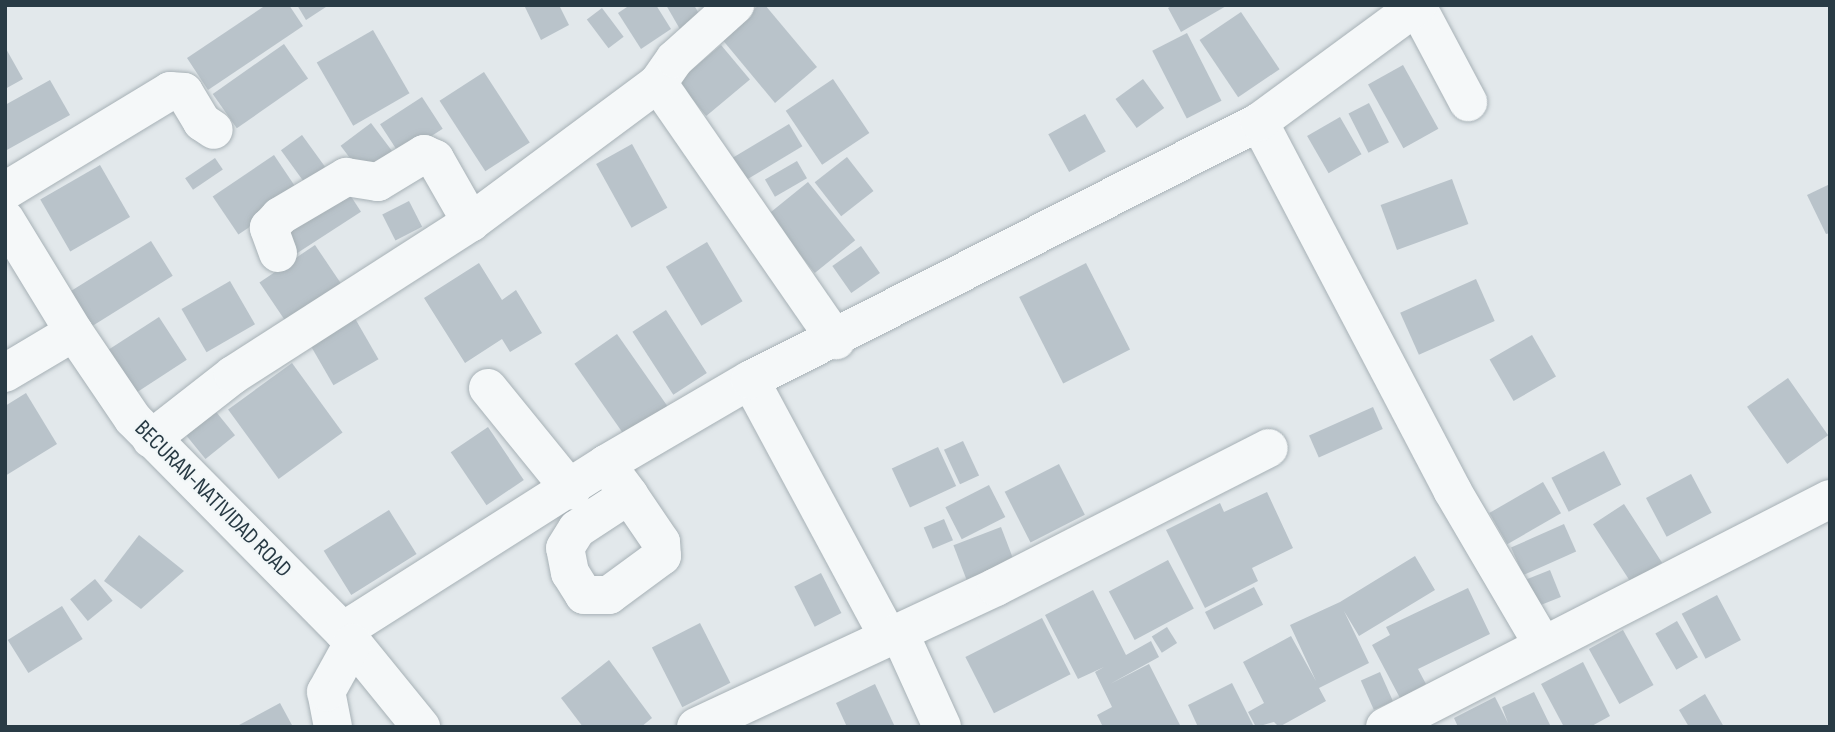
<!DOCTYPE html>
<html>
<head>
<meta charset="utf-8">
<style>
	body { margin:0 }
	#map { position:relative; width:1835px; height:732px; overflow:hidden; background:#e2e8eb; font-family:"Sofia Sans Condensed",sans-serif }
	div>[style] { position:absolute }
	[style*='--x'] { left:calc(var(--x)*1px); top:calc(var(--y)*1px); width:calc(var(--w)*1px); rotate:calc(var(--a)*1deg) }
	.building>* { inset:0; background:#b9c3ca; transform-origin:0 0 }
	.roads { filter:drop-shadow(0 0 2px #a7b1b6) drop-shadow(0 0 2px #a7b1b6) }
	.minor>* { height:38px; margin:-19px; padding:0 19px; transform-origin:19px; border-radius:19px; background:#f5f8f9 }
	span { translate:-50% -50%; white-space:nowrap; text-align:center; line-height:1.15; -webkit-text-stroke:5px #f2f7f8; paint-order:stroke }
	.street-label { font-size:23px; color:#293b45 }
	.frame { position:absolute; inset:0; border:7px solid #293b45; pointer-events:none }
</style>
</head>
<body>
<div id="map">
	<div class="building">
		<div style="clip-path:polygon(266px 5px,289px 5px,303px 26px,208px 90px,187px 58px)"></div>
		<div style="clip-path:polygon(297px 5px,329px 5px,306px 20px)"></div>
		<div style="clip-path:polygon(524px 5px,559px 5px,569px 25px,541px 40px)"></div>
		<div style="clip-path:polygon(630px 5px,656px 5px,671px 29px,641px 49px,618px 13px)"></div>
		<div style="clip-path:polygon(666px 5px,694px 5px,702px 19px,681px 31px)"></div>
		<div style="clip-path:polygon(759px 5px,765px 5px,817px 67px,775px 103px,721px 38px)"></div>
		<div style="clip-path:polygon(1173px 5px,1228px 5px,1181px 32px,1168px 8px)"></div>
		<div style="left:602px;top:8px;width:36px;height:19px;rotate:53deg"></div>
		<div style="left:1241px;top:12px;width:69px;height:50px;rotate:56deg"></div>
		<div style="left:373px;top:30px;width:73px;height:65px;rotate:60deg"></div>
		<div style="left:1187px;top:33px;width:76px;height:39px;rotate:63deg"></div>
		<div style="left:284px;top:44px;width:42px;height:87px;rotate:55deg"></div>
		<div style="left:721px;top:45px;width:45px;height:57px;rotate:50deg"></div>
		<div style="clip-path:polygon(5px 47px,23px 79px,5px 89px)"></div>
		<div style="left:1403px;top:65px;width:73px;height:40px;rotate:61deg"></div>
		<div style="left:484px;top:72px;width:84px;height:53px;rotate:57deg"></div>
		<div style="left:833px;top:79px;width:65px;height:57px;rotate:56deg"></div>
		<div style="left:1143px;top:79px;width:36px;height:34px;rotate:54deg"></div>
		<div style="clip-path:polygon(50px 80px,70px 115px,5px 151px,5px 105px)"></div>
		<div style="left:422px;top:97px;width:38px;height:50px;rotate:57deg"></div>
		<div style="left:1369px;top:103px;width:44px;height:23px;rotate:63deg"></div>
		<div style="left:1085px;top:114px;width:43px;height:42px;rotate:61deg"></div>
		<div style="left:1340px;top:117px;width:43px;height:38px;rotate:60deg"></div>
		<div style="left:371px;top:123px;width:35px;height:38px;rotate:53deg"></div>
		<div style="left:789px;top:124px;width:26px;height:71px;rotate:59deg"></div>
		<div style="left:302px;top:135px;width:42px;height:26px;rotate:54deg"></div>
		<div style="left:632px;top:144px;width:73px;height:41px;rotate:61deg"></div>
		<div style="left:274px;top:155px;width:46px;height:74px;rotate:56deg"></div>
		<div style="left:847px;top:157px;width:43px;height:41px;rotate:52deg"></div>
		<div style="left:215px;top:158px;width:14px;height:36px;rotate:56deg"></div>
		<div style="left:797px;top:161px;width:20px;height:37px;rotate:60deg"></div>
		<div style="left:100px;top:165px;width:60px;height:69px;rotate:60deg"></div>
		<div style="left:1452px;top:179px;width:48px;height:76px;rotate:70deg"></div>
		<div style="left:808px;top:182px;width:75px;height:52px;rotate:51deg"></div>
		<div style="left:343px;top:184px;width:33px;height:82px;rotate:57deg"></div>
		<div style="clip-path:polygon(1830px 184px,1830px 233px,1826px 234px,1807px 195px)"></div>
		<div style="left:409px;top:201px;width:29px;height:30px;rotate:63deg"></div>
		<div style="left:151px;top:241px;width:41px;height:100px;rotate:58deg"></div>
		<div style="left:707px;top:242px;width:69px;height:48px;rotate:59deg"></div>
		<div style="left:315px;top:245px;width:54px;height:67px;rotate:56deg"></div>
		<div style="left:861px;top:246px;width:33px;height:35px;rotate:55deg"></div>
		<div style="clip-path:polygon(479px 263px,502px 300px,516px 290px,542px 333px,510px 352px,502px 339px,465px 363px,424px 298px)"></div>
		<div style="left:1086px;top:263px;width:97px;height:75px;rotate:63deg"></div>
		<div style="left:1476px;top:279px;width:46px;height:83px;rotate:66deg"></div>
		<div style="left:230px;top:281px;width:50px;height:56px;rotate:60deg"></div>
		<div style="left:666px;top:310px;width:75px;height:40px;rotate:57deg"></div>
		<div style="left:353px;top:315px;width:51px;height:52px;rotate:60deg"></div>
		<div style="left:159px;top:317px;width:51px;height:64px;rotate:57deg"></div>
		<div style="left:617px;top:334px;width:89px;height:52px;rotate:55deg"></div>
		<div style="left:1532px;top:335px;width:48px;height:49px;rotate:60deg"></div>
		<div style="left:292px;top:363px;width:86px;height:79px;rotate:54deg"></div>
		<div style="left:1788px;top:378px;width:70px;height:50px;rotate:55deg"></div>
		<div style="clip-path:polygon(26px 393px,57px 444px,5px 476px,5px 406px)"></div>
		<div style="left:1373px;top:407px;width:24px;height:70px;rotate:66deg"></div>
		<div style="left:213px;top:408px;width:35px;height:38px;rotate:51deg"></div>
		<div style="left:488px;top:427px;width:64px;height:45px;rotate:56deg"></div>
		<div style="left:963px;top:441px;width:38px;height:21px;rotate:65deg"></div>
		<div style="left:938px;top:447px;width:43px;height:51px;rotate:65deg"></div>
		<div style="left:1604px;top:451px;width:38px;height:59px;rotate:63deg"></div>
		<div style="left:1059px;top:464px;width:57px;height:61px;rotate:63deg"></div>
		<div style="left:1691px;top:474px;width:44px;height:51px;rotate:62deg"></div>
		<div style="left:1543px;top:482px;width:36px;height:62px;rotate:60deg"></div>
		<div style="left:989px;top:485px;width:36px;height:49px;rotate:63deg"></div>
		<div style="clip-path:polygon(1267px 492px,1293px 548px,1252px 568px,1258px 581px,1205px 608px,1166px 530px,1220px 503px,1224px 512px)"></div>
		<div style="left:1624px;top:504px;width:70px;height:37px;rotate:57deg"></div>
		<div style="left:389px;top:510px;width:52px;height:77px;rotate:58deg"></div>
		<div style="left:944px;top:519px;width:23px;height:22px;rotate:67deg"></div>
		<div style="left:1564px;top:524px;width:30px;height:58px;rotate:66deg"></div>
		<div style="left:1001px;top:527px;width:39px;height:51px;rotate:69deg"></div>
		<div style="clip-path:polygon(139px 535px,184px 571px,141px 609px,104px 581px)"></div>
		<div style="clip-path:polygon(1415px 556px,1435px 590px,1359px 636px,1344px 611px,1369px 663px,1319px 688px,1326px 701px,1279px 727px,1274px 722px,1256px 727px,1248px 712px,1264px 703px,1243px 662px,1291px 636px,1316px 681px,1290px 625px,1340px 602px)"></div>
		<div style="left:1168px;top:560px;width:55px;height:67px;rotate:62deg"></div>
		<div style="left:1550px;top:570px;width:29px;height:25px;rotate:68deg"></div>
		<div style="left:821px;top:573px;width:45px;height:30px;rotate:63deg"></div>
		<div style="left:95px;top:579px;width:28px;height:32px;rotate:51deg"></div>
		<div style="left:1254px;top:587px;width:20px;height:55px;rotate:63deg"></div>
		<div style="clip-path:polygon(1468px 588px,1490px 634px,1418px 669px,1426px 684px,1400px 698px,1372px 645px,1390px 635px,1386px 627px)"></div>
		<div style="clip-path:polygon(1093px 590px,1126px 655px,1151px 641px,1159px 657px,1110px 684px,1149px 664px,1181px 727px,1103px 727px,1097px 715px,1112px 707px,1095px 672px,1104px 667px,1078px 679px,1045px 615px)"></div>
		<div style="left:1717px;top:595px;width:51px;height:40px;rotate:62deg"></div>
		<div style="left:62px;top:606px;width:39px;height:64px;rotate:58deg"></div>
		<div style="left:1042px;top:618px;width:63px;height:86px;rotate:63deg"></div>
		<div style="left:1677px;top:621px;width:42px;height:25px;rotate:60deg"></div>
		<div style="left:700px;top:623px;width:67px;height:54px;rotate:63deg"></div>
		<div style="left:1167px;top:627px;width:19px;height:18px;rotate:58deg"></div>
		<div style="left:1623px;top:630px;width:63px;height:39px;rotate:61deg"></div>
		<div style="clip-path:polygon(609px 660px,652px 718px,641px 727px,583px 727px,561px 698px)"></div>
		<div style="clip-path:polygon(1583px 662px,1610px 716px,1590px 727px,1564px 727px,1541px 684px)"></div>
		<div style="left:1380px;top:672px;width:32px;height:21px;rotate:66deg"></div>
		<div style="clip-path:polygon(1232px 683px,1254px 727px,1198px 727px,1188px 705px)"></div>
		<div style="clip-path:polygon(875px 684px,895px 727px,847px 727px,836px 703px)"></div>
		<div style="clip-path:polygon(1534px 692px,1551px 727px,1458px 727px,1454px 718px,1495px 697px,1508px 723px,1502px 707px)"></div>
		<div style="clip-path:polygon(1705px 694px,1724px 727px,1689px 727px,1679px 710px)"></div>
		<div style="clip-path:polygon(280px 703px,293px 727px,240px 727px,239px 725px)"></div>
	</div>
	<div class="roads">
		<div class="minor">
			<div style="--x:1417;--y:6;--w:109;--a:62"></div>
			<div style="--x:658;--y:83;--w:313;--a:55.3"></div>
			<div style="--x:1259;--y:122;--w:416;--a:62.3"></div>
			<div style="--x:1452;--y:490;--w:180;--a:59.6"></div>
			<div style="--x:5;--y:191;--w:193;--a:-31.2"></div>
			<div style="--x:170;--y:91;--w:14;--a:4"></div>
			<div style="--x:184;--y:92;--w:35;--a:59"></div>
			<div style="--x:202;--y:122;--w:14;--a:34"></div>
			<div style="--x:5;--y:219;--w:132;--a:58.6"></div>
			<div style="--x:74;--y:332;--w:105;--a:55.9"></div>
			<div style="--x:133;--y:419;--w:298;--a:45.3"></div>
			<div style="--x:343;--y:631;--w:124;--a:50.9"></div>
			<div style="--x:278;--y:253;--w:27;--a:-110"></div>
			<div style="--x:269;--y:228;--w:16;--a:-47"></div>
			<div style="--x:280;--y:216;--w:77;--a:-30.6"></div>
			<div style="--x:346;--y:177;--w:32;--a:9"></div>
			<div style="--x:378;--y:182;--w:54;--a:-31.3"></div>
			<div style="--x:424;--y:154;--w:12;--a:24"></div>
			<div style="--x:435;--y:159;--w:73;--a:60.3"></div>
			<div style="--x:5;--y:373;--w:80;--a:-30.7"></div>
			<div style="--x:750;--y:380;--w:291;--a:61.7"></div>
			<div style="--x:488;--y:388;--w:132;--a:50.9"></div>
			<div style="--x:151;--y:439;--w:104;--a:-38"></div>
			<div style="--x:233;--y:375;--w:283;--a:-32.7"></div>
			<div style="--x:471;--y:222;--w:233;--a:-36.6"></div>
			<div style="--x:658;--y:83;--w:29;--a:-55"></div>
			<div style="--x:675;--y:59;--w:81;--a:-42"></div>
			<div style="--x:606;--y:464;--w:39;--a:53"></div>
			<div style="--x:629;--y:495;--w:57;--a:55.8"></div>
			<div style="--x:661;--y:542;--w:14;--a:86"></div>
			<div style="--x:662;--y:556;--w:66;--a:143.7"></div>
			<div style="--x:609;--y:595;--w:25;--a:180"></div>
			<div style="--x:584;--y:595;--w:26;--a:-122"></div>
			<div style="--x:570;--y:573;--w:25;--a:-101"></div>
			<div style="--x:565;--y:548;--w:22;--a:-58"></div>
			<div style="--x:577;--y:529;--w:62;--a:-33.2"></div>
			<div style="--x:343;--y:631;--w:312;--a:-32.4"></div>
			<div style="--x:606;--y:464;--w:167;--a:-30.3"></div>
			<div style="--x:750;--y:380;--w:571;--a:-26.88"></div>
			<div style="--x:1259;--y:122;--w:197;--a:-36.3"></div>
			<div style="--x:899;--y:632;--w:104;--a:65.6"></div>
			<div style="--x:333;--y:727;--w:36;--a:-101"></div>
			<div style="--x:326;--y:692;--w:56;--a:-61.1"></div>
			<div style="--x:696;--y:727;--w:331;--a:-25"></div>
			<div style="--x:996;--y:587;--w:306;--a:-27"></div>
			<div style="--x:1385;--y:727;--w:500;--a:-27.13"></div>
		</div>
	</div>
	<div class="street-label">
		<span style="left:213px;top:499px;rotate:45deg">BECURAN-NATIVIDAD ROAD</span>
	</div>
	<div class="frame"></div>
</div>
</body>
</html>
